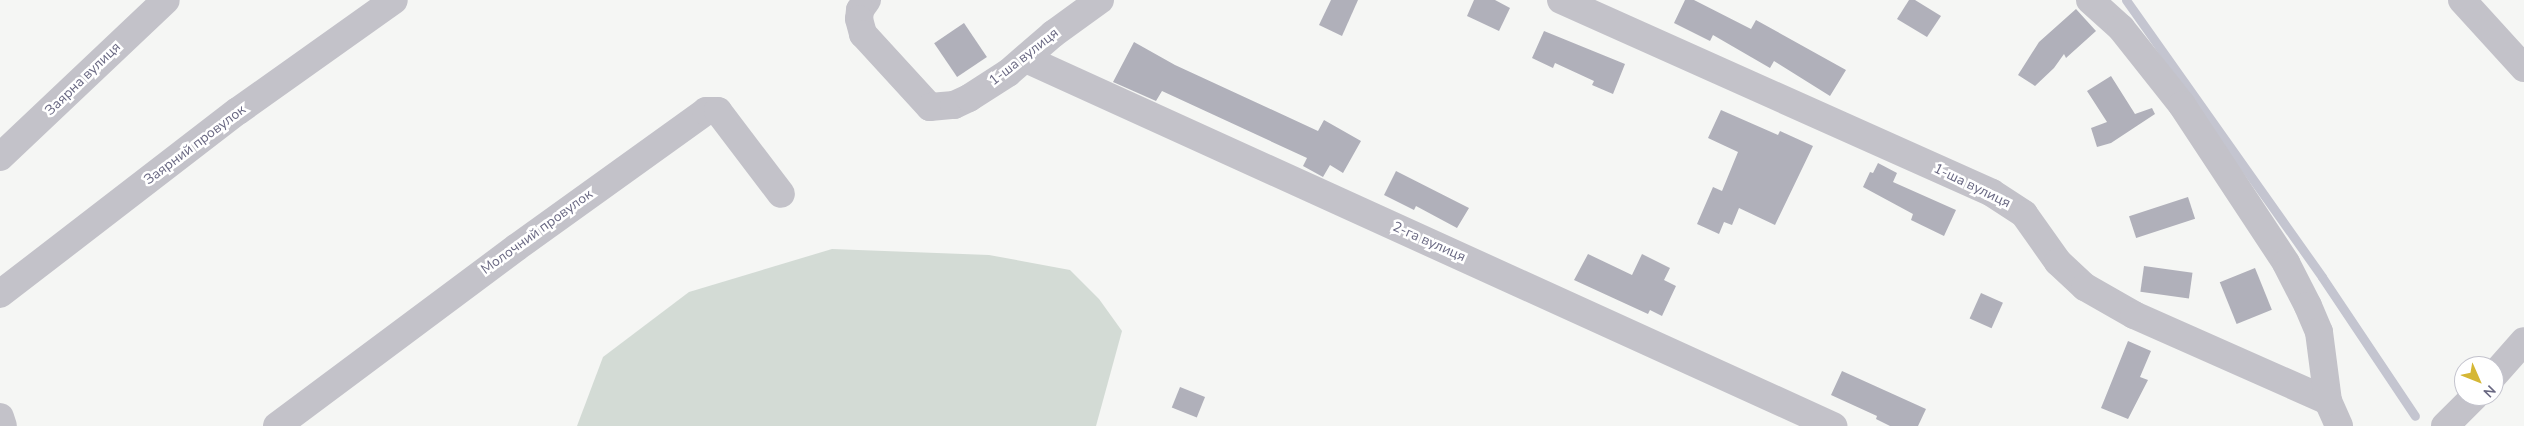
<!DOCTYPE html>
<html>
<head>
<meta charset="utf-8">
<style>
	body { margin:0 }
	#map { position:relative; width:2524px; height:426px; overflow:hidden; background:#f5f6f4; font-family:"Nunito Sans",sans-serif }
	div>[style] { position:absolute }
	[style*='--x'] { left:calc(var(--x)*1px); top:calc(var(--y)*1px); width:calc(var(--w)*1px); rotate:calc(var(--a)*1deg) }
	.green>* { inset:0; background:#d3dbd5 }
	.stream>* { height:9px; margin:-4.5px; padding:0 4.5px; transform-origin:4.5px; border-radius:4.5px; background:#c4c5d0 }
	.building>* { inset:0; background:#b0b0ba; transform-origin:0 0 }
	.minor>* { height:28px; margin:-14px; padding:0 14px; transform-origin:14px; border-radius:14px; background:#c3c2c9 }
	span { translate:-50% -50%; white-space:nowrap; text-align:center; line-height:1.15; -webkit-text-stroke:5px #fff; paint-order:stroke }
	.street-label { font-size:14px; color:#696882 }
	.north { position:absolute; left:2454px; top:356px; width:50px; height:50px; box-sizing:border-box; background:#fff; border:1px solid #c3c3cd; border-radius:50%; rotate:134deg; font-size:14px; font-weight:700; line-height:20px; text-align:center; color:#696882 }
	.north::after { content:''; display:block; margin:auto; width:18px; height:22px; background:#d5b735; clip-path:polygon(50% 0,100% 100%,50% 72%,0 100%) }
</style>
</head>
<body>
<div id="map">
	<div class="green">
		<div style="clip-path:polygon(832px 249px,989px 255px,1070px 270px,1099px 299px,1122px 331px,1096px 426px,577px 426px,603px 357px,689px 292px)"></div>
	</div>
	<div class="stream">
		<div style="--x:2126;--y:0;--w:339;--a:54.7"></div>
		<div style="--x:2322;--y:277;--w:167;--a:56.2"></div>
	</div>
	<div class="building">
		<div style="clip-path:polygon(1331px 0,1358px 0,1342px 36px,1319px 25px)"></div>
		<div style="clip-path:polygon(1474px 0,1495px 0,1510px 8px,1499px 31px,1467px 16px)"></div>
		<div style="clip-path:polygon(1685px 0,1694px 0,1751px 29px,1756px 20px,1846px 70px,1830px 96px,1774px 61px,1770px 68px,1713px 35px,1710px 41px,1674px 23px)"></div>
		<div style="clip-path:polygon(1909px 0,1915px 0,1941px 16px,1927px 37px,1897px 19px)"></div>
		<div style="clip-path:polygon(2076px 9px,2096px 31px,2066px 58px,2064px 54px,2054px 68px,2035px 86px,2018px 75px,2039px 42px)"></div>
		<div style="left:964px;top:23px;width:41px;height:36px;rotate:56deg"></div>
		<div style="clip-path:polygon(1544px 31px,1625px 64px,1613px 94px,1592px 85px,1594px 81px,1555px 63px,1553px 68px,1532px 58px)"></div>
		<div style="clip-path:polygon(1134px 42px,1175px 65px,1318px 131px,1324px 120px,1361px 141px,1343px 173px,1330px 165px,1323px 177px,1303px 166px,1307px 158px,1162px 91px,1156px 101px,1113px 82px)"></div>
		<div style="clip-path:polygon(2111px 76px,2135px 114px,2152px 108px,2155px 114px,2111px 143px,2097px 147px,2091px 128px,2107px 122px,2087px 91px)"></div>
		<div style="clip-path:polygon(1721px 110px,1778px 135px,1780px 131px,1813px 146px,1775px 225px,1739px 208px,1732px 225px,1724px 222px,1719px 234px,1697px 224px,1713px 187px,1722px 191px,1738px 152px,1708px 138px)"></div>
		<div style="clip-path:polygon(1878px 163px,1897px 173px,1893px 182px,1956px 210px,1944px 236px,1911px 220px,1913px 214px,1863px 187px,1870px 172px,1873px 173px)"></div>
		<div style="clip-path:polygon(1396px 171px,1469px 208px,1457px 228px,1416px 206px,1414px 210px,1384px 195px)"></div>
		<div style="left:2188px;top:197px;width:23px;height:62px;rotate:72deg"></div>
		<div style="clip-path:polygon(1588px 254px,1632px 275px,1642px 254px,1670px 268px,1664px 280px,1676px 286px,1662px 316px,1650px 310px,1648px 314px,1574px 280px)"></div>
		<div style="left:2144px;top:266px;width:49px;height:26px;rotate:8deg"></div>
		<div style="left:2255px;top:268px;width:45px;height:38px;rotate:68deg"></div>
		<div style="left:1981px;top:293px;width:24px;height:28px;rotate:24deg"></div>
		<div style="clip-path:polygon(2128px 341px,2151px 351px,2140px 377px,2148px 380px,2128px 419px,2101px 408px)"></div>
		<div style="clip-path:polygon(1842px 371px,1926px 409px,1918px 426px,1890px 426px,1876px 419px,1877px 416px,1831px 395px)"></div>
		<div style="left:1180px;top:387px;width:27px;height:22px;rotate:22deg"></div>
	</div>
	<div class="minor">
		<div style="--x:867;--y:0;--w:12;--a:125"></div>
		<div style="--x:860;--y:10;--w:9;--a:96"></div>
		<div style="--x:859;--y:19;--w:16;--a:75"></div>
		<div style="--x:863;--y:34;--w:99;--a:47.5"></div>
		<div style="--x:930;--y:107;--w:24;--a:-5"></div>
		<div style="--x:954;--y:105;--w:17;--a:-25"></div>
		<div style="--x:969;--y:98;--w:46;--a:-32.7"></div>
		<div style="--x:1008;--y:73;--w:60;--a:-40.9"></div>
		<div style="--x:1053;--y:34;--w:58;--a:-35.9"></div>
		<div style="--x:1561;--y:0;--w:472;--a:24.1"></div>
		<div style="--x:1992;--y:193;--w:38;--a:33"></div>
		<div style="--x:2024;--y:214;--w:59;--a:54.7"></div>
		<div style="--x:2058;--y:262;--w:37;--a:43"></div>
		<div style="--x:2085;--y:287;--w:56;--a:29.7"></div>
		<div style="--x:2134;--y:315;--w:212;--a:23.9"></div>
		<div style="--x:2328;--y:401;--w:27;--a:66"></div>
		<div style="--x:2090;--y:0;--w:42;--a:42.1"></div>
		<div style="--x:2121;--y:28;--w:98;--a:51.6"></div>
		<div style="--x:2182;--y:105;--w:189;--a:56.6"></div>
		<div style="--x:2286;--y:263;--w:48;--a:62.9"></div>
		<div style="--x:2308;--y:306;--w:28;--a:67"></div>
		<div style="--x:2319;--y:332;--w:70;--a:82.6"></div>
		<div style="--x:2462;--y:0;--w:92;--a:47.6"></div>
		<div style="--x:1026;--y:59;--w:887;--a:24.45"></div>
		<div style="--x:0;--y:157;--w:228;--a:-43.4"></div>
		<div style="--x:0;--y:294;--w:300;--a:-37.6"></div>
		<div style="--x:238;--y:111;--w:191;--a:-35.4"></div>
		<div style="--x:2494;--y:375;--w:45;--a:-48.6"></div>
		<div style="--x:0;--y:417;--w:9;--a:72"></div>
		<div style="--x:277;--y:426;--w:299;--a:-36.7"></div>
		<div style="--x:517;--y:247;--w:233;--a:-35.7"></div>
		<div style="--x:706;--y:111;--w:12;--a:0"></div>
		<div style="--x:718;--y:111;--w:104;--a:52.8"></div>
		<div style="--x:2445;--y:426;--w:42;--a:-45"></div>
	</div>
	<div class="street-label">
		<span style="left:1024px;top:57px;rotate:-38deg">1-ша вулиця</span>
		<span style="left:83px;top:79px;rotate:-44deg">Заярна вулиця</span>
		<span style="left:195px;top:145px;rotate:-37deg">Заярний провулок</span>
		<span style="left:1972px;top:186px;rotate:26deg">1-ша вулиця</span>
		<span style="left:537px;top:232px;rotate:-36deg">Молочний провулок</span>
		<span style="left:1429px;top:242px;rotate:24deg">2-га вулиця</span>
	</div>
	<div class="north">N</div>
</div>
</body>
</html>
